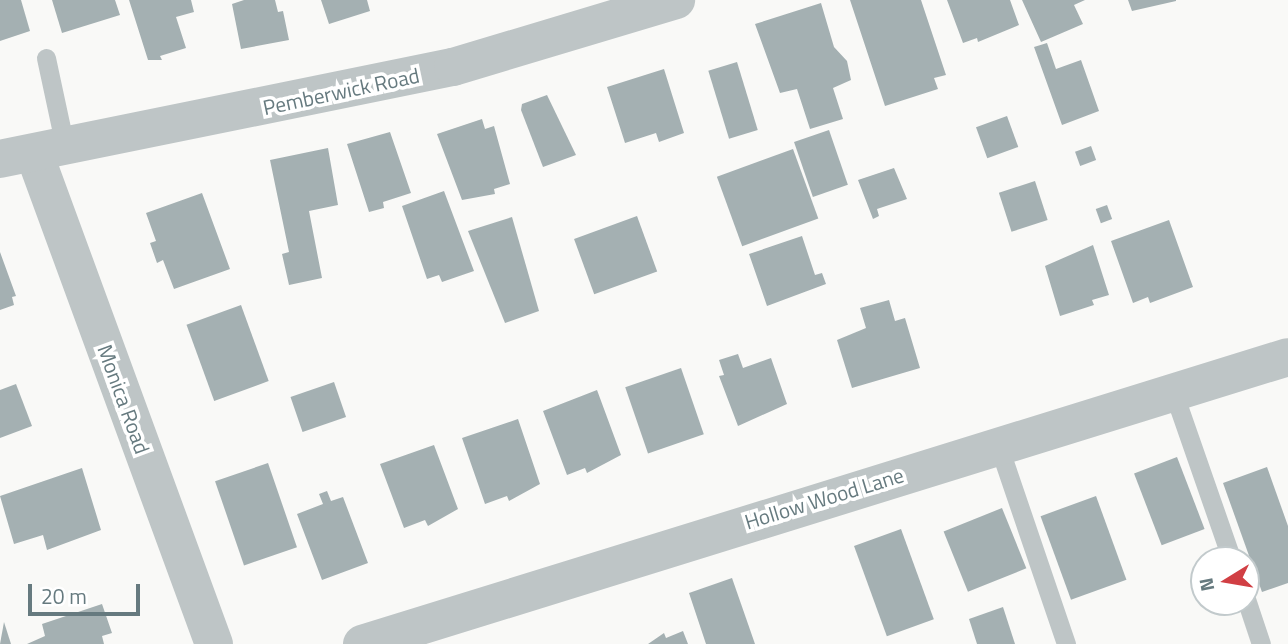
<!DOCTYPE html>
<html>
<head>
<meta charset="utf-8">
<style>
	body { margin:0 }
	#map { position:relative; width:1288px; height:644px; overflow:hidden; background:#f9f9f7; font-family:"Titillium Web",sans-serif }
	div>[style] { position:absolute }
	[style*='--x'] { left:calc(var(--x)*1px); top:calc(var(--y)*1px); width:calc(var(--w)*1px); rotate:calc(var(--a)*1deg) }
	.building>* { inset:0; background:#a4b0b2; transform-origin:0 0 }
	.lane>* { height:19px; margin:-9.5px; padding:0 9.5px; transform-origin:9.5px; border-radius:9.5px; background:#bec5c6 }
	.street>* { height:38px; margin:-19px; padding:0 19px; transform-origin:19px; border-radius:19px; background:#bec5c6 }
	span { translate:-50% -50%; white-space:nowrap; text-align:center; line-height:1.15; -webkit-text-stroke:7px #fff; paint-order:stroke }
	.street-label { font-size:21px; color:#667a7f }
	.north { position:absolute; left:1190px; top:546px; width:70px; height:70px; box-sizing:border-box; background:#fff; border:2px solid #c2cacc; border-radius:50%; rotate:259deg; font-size:19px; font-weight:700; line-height:28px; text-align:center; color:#667a7f }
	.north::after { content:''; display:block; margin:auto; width:24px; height:32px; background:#d13f44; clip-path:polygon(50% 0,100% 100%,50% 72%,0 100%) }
	.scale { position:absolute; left:28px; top:584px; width:112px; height:32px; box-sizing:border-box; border:4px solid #667a7f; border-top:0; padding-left:9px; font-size:21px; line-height:24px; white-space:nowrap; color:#667a7f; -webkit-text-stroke:5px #fff; paint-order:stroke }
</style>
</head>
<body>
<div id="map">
	<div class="building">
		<div style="clip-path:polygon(0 0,21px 0,30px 31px,0 41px)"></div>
		<div style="clip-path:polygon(52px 0,115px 0,120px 15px,62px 33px)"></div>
		<div style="clip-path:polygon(129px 0,191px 0,194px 12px,176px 17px,186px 48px,160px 56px,162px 60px,148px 60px)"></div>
		<div style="clip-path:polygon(244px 0,275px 0,278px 12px,283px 11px,289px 40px,241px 49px,232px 4px)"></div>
		<div style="clip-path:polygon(321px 0,367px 0,370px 11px,329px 24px)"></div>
		<div style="clip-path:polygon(850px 0,921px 0,946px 75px,934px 78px,938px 89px,885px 106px)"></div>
		<div style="clip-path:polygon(947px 0,1010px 0,1019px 25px,978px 42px,977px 38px,963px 43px)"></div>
		<div style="clip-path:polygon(1022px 0,1085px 0,1074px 5px,1083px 24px,1041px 42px)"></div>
		<div style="clip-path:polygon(1128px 0,1176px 0,1176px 1px,1132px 11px)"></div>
		<div style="clip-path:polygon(821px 3px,834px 47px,847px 61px,851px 80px,833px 88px,843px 119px,810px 129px,797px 89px,780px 93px,755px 24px)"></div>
		<div style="clip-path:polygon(1047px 43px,1056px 69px,1081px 60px,1099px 111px,1062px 125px,1034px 47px)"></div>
		<div style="left:737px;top:62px;width:71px;height:30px;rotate:73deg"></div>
		<div style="clip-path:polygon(664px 69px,684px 133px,659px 142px,656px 133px,625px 143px,607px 87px)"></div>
		<div style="clip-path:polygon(547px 95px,576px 155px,543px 167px,521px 110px,522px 104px)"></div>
		<div style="left:1007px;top:116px;width:33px;height:33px;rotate:70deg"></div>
		<div style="clip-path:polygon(482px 119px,485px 129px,494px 126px,510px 184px,494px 189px,495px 194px,462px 200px,437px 134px)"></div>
		<div style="left:829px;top:130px;width:58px;height:37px;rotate:71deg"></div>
		<div style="clip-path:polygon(390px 132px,411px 193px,383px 202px,384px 208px,369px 212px,347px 144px)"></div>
		<div style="left:1091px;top:146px;width:15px;height:17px;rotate:70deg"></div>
		<div style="clip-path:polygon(328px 148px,338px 205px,309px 211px,322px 278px,289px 285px,282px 254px,289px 252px,270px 160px)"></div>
		<div style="left:793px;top:149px;width:74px;height:81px;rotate:70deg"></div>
		<div style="clip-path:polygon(894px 168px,907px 199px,877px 209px,879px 216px,873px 219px,858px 180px)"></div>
		<div style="left:1035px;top:181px;width:41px;height:38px;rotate:72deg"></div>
		<div style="clip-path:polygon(444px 191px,474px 271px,442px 282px,439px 275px,427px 279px,402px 206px)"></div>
		<div style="clip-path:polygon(202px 193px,230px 269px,174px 289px,163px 260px,157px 263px,150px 243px,156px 241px,146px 213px)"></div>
		<div style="left:1107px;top:205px;width:15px;height:12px;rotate:70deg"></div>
		<div style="left:637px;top:216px;width:59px;height:67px;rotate:70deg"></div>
		<div style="clip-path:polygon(512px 217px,539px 311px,505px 323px,468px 231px)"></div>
		<div style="clip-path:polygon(1169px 220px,1193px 287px,1150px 303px,1148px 297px,1133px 303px,1111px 241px)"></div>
		<div style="clip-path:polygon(802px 236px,815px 275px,822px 273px,826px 284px,767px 306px,749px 254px)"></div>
		<div style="clip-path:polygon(1093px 245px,1109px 295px,1092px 300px,1094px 305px,1060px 316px,1045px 266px)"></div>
		<div style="clip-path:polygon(0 252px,16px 296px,12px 297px,14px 305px,0 310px)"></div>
		<div style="clip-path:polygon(889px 300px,895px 321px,905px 318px,920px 368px,852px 388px,837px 340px,866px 328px,860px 308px)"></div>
		<div style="left:241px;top:305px;width:81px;height:58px;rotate:70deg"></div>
		<div style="clip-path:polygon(738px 354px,743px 368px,771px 358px,787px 404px,738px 426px,719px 376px,724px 375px,719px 360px)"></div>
		<div style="left:681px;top:368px;width:70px;height:59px;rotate:71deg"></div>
		<div style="left:334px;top:382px;width:37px;height:46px;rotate:71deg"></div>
		<div style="clip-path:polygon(16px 384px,32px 426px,0 438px,0 390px)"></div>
		<div style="clip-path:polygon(597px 390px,621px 455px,587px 473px,585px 468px,567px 475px,543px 411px)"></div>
		<div style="clip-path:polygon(518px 419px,540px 484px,509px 501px,507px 496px,485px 504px,462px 438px)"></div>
		<div style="clip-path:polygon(434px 445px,458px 509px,428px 526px,425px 520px,404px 528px,380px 464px)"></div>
		<div style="left:1177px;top:457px;width:77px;height:46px;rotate:69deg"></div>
		<div style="left:268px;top:463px;width:89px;height:56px;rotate:71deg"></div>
		<div style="clip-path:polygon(1267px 467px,1288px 526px,1288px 583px,1262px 592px,1223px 483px)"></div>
		<div style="clip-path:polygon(82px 468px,101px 530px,47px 550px,43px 535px,14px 544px,0 496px)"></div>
		<div style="clip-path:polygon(327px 491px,331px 501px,343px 497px,368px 563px,322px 580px,297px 514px,323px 504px,319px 494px)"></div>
		<div style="left:1096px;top:496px;width:89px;height:59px;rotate:70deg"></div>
		<div style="left:1002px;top:508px;width:65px;height:63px;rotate:68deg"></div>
		<div style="left:901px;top:529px;width:96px;height:50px;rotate:70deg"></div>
		<div style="clip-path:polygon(732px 578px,755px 644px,706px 644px,689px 593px)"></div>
		<div style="clip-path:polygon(102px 604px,112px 633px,102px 636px,104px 644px,27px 644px,45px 636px,42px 624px)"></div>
		<div style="clip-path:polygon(1003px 607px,1015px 644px,977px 644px,969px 619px)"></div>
		<div style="clip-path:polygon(4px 622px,11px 644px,0 644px)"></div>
		<div style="clip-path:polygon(683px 631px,688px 644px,648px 644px,664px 633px,666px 638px)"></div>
	</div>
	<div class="lane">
		<div style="--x:46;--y:58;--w:91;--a:77.9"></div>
		<div style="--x:1173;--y:391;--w:179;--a:70.8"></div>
		<div style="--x:998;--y:444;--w:211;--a:71.2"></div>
		<div style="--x:1246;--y:599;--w:47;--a:71.6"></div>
	</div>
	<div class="street">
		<div style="--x:34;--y:153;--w:523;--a:69.87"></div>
		<div style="--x:0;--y:159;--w:462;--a:-11.5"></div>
		<div style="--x:453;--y:67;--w:233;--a:-16.7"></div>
		<div style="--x:362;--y:644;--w:969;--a:-17.22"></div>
	</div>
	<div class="street-label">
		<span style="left:341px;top:91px;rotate:-12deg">Pemberwick Road</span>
		<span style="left:124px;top:399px;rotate:70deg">Monica Road</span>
		<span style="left:824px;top:498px;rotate:-17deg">Hollow Wood Lane</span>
	</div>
	<div class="north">N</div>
	<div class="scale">20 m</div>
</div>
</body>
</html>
